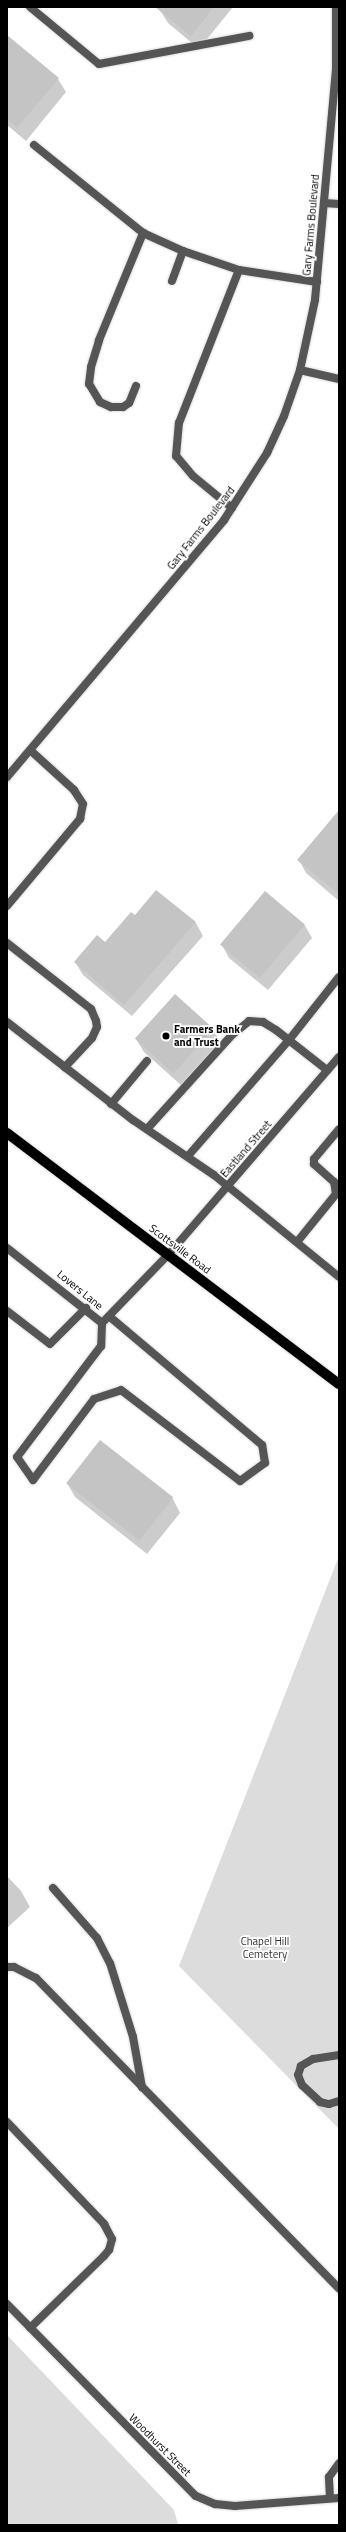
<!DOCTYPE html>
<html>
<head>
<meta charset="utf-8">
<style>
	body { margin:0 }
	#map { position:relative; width:346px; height:2532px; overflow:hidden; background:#fff; font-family:"Titillium Web",sans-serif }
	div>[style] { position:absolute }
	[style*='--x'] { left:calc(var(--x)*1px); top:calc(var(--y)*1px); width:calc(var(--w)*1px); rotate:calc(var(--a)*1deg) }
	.green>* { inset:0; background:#dcdcdc }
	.shadow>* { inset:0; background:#0003 }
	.building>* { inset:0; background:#c4c4c4; transform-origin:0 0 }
	.roads { filter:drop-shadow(0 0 1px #dbdbdb) drop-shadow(0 0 1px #dbdbdb) }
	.lane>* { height:8px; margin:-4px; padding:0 4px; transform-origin:4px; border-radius:4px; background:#555 }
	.street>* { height:8px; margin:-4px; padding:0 4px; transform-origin:4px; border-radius:4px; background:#555 }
	.primary>* { height:10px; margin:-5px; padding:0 5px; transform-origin:5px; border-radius:5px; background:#000 }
	.dots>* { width:11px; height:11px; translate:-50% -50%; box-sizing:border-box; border:2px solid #fff; border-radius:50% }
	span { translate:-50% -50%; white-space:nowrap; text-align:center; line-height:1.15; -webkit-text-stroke:3.5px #fff; paint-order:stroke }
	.street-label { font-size:11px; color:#000 }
	.poi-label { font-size:11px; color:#000; font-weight:700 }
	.left { translate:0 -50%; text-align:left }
	.park-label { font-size:11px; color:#333 }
	.frame { position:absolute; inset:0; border:8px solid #000; pointer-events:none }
</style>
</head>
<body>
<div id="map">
	<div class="green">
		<div style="clip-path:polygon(339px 1556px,339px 2129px,179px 1966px)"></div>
		<div style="clip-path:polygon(7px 2335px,174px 2510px,178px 2525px,7px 2525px)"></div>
	</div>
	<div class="shadow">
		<div style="clip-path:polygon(162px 7px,233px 7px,199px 49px,168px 23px,160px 10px)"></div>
		<div style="clip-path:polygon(7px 36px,58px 79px,66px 92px,26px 141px,7px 125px)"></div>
		<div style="clip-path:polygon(339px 812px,339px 901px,306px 873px,299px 860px)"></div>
		<div style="clip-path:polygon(156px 891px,196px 923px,203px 936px,132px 1016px,83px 975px,75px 962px,105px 943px,135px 917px)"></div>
		<div style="clip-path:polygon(304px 924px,312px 938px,268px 990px,229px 958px,222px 945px)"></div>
		<div style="clip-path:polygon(213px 1029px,221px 1043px,182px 1086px,144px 1052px,136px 1039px)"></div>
		<div style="clip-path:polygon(100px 1441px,173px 1499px,180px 1513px,147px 1554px,75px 1497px,67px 1483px)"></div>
		<div style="clip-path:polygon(7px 1876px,21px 1891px,30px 1907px,7px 1928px)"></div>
	</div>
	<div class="building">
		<div style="clip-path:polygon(155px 7px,214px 7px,191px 36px)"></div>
		<div style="clip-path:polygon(7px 35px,59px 78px,17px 128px,7px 119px)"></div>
		<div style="clip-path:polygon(339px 810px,339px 894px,297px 860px)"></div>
		<div style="clip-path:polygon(156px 890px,196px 922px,124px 1005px,74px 962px,97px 935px,105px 942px,131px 912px,135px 915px)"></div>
		<div style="left:265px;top:891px;width:52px;height:70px;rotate:40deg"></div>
		<div style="left:175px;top:994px;width:52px;height:60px;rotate:42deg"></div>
		<div style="left:100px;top:1440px;width:93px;height:55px;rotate:38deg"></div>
	</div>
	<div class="roads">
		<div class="lane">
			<div style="--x:30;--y:7;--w:89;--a:39.6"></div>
			<div style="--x:99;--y:64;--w:153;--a:-10.6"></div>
			<div style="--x:34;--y:145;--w:140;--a:38.9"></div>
			<div style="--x:143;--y:233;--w:44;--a:24.2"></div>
			<div style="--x:183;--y:251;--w:59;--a:18.7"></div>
			<div style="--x:239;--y:270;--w:79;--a:8.7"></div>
			<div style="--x:324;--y:203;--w:15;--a:4"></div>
			<div style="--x:172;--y:281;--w:32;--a:-70"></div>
			<div style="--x:300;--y:370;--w:40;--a:13"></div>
			<div style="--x:136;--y:386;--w:18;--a:112"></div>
			<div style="--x:129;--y:403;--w:7;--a:146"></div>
			<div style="--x:123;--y:407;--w:12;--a:180"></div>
			<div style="--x:111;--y:407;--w:12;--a:-156"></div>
			<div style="--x:100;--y:402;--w:21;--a:-121"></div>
			<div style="--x:89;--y:384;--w:17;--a:-83"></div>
			<div style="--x:91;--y:367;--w:28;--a:-73"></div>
			<div style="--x:99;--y:340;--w:116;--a:-67.6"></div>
			<div style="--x:232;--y:508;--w:50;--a:-140.6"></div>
			<div style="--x:193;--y:476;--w:26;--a:-130"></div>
			<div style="--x:176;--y:456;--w:33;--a:-85"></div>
			<div style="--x:179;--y:423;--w:164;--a:-68.6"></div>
			<div style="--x:7;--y:906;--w:114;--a:-50"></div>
			<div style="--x:80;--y:819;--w:15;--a:-79"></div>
			<div style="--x:83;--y:804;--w:17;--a:-123"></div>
			<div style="--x:74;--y:790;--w:59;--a:-137.7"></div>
			<div style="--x:7;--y:943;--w:107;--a:38.2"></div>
			<div style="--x:91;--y:1009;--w:13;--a:67"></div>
			<div style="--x:96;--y:1021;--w:6;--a:81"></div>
			<div style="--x:97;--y:1027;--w:12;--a:114"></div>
			<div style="--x:92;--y:1038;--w:40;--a:133"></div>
			<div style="--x:111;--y:1104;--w:56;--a:-50.1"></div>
			<div style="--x:147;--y:1129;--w:127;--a:-47.9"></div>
			<div style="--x:232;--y:1035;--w:22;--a:-39"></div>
			<div style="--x:249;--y:1021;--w:14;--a:4"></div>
			<div style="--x:263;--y:1022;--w:15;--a:32"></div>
			<div style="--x:276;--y:1030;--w:65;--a:38.1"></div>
			<div style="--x:188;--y:1156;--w:154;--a:-49"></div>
			<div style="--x:289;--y:1040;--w:80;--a:-51.6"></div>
			<div style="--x:297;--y:1242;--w:62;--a:-50.9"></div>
			<div style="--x:336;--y:1194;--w:12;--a:-99"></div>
			<div style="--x:334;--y:1182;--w:27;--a:-138"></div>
			<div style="--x:314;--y:1164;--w:5;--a:-90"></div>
			<div style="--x:314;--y:1159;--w:39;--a:-50"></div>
			<div style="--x:7;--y:1311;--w:54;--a:37.5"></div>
			<div style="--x:50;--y:1344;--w:51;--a:-45"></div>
			<div style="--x:102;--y:1323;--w:23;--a:92"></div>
			<div style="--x:101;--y:1346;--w:139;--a:127.1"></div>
			<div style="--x:17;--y:1457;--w:28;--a:55"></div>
			<div style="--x:33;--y:1480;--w:101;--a:-53"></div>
			<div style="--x:94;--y:1399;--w:28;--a:-18"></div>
			<div style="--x:121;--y:1390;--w:150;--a:37.4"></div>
			<div style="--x:240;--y:1481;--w:31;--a:-36"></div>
			<div style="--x:265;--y:1463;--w:18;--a:-99"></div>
			<div style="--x:262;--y:1445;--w:200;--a:-139.9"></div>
			<div style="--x:53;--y:1888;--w:67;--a:48.7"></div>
			<div style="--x:97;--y:1938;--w:28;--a:63"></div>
			<div style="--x:110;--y:1963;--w:77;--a:72.7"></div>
			<div style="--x:133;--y:2037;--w:51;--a:79.8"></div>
			<div style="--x:339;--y:2055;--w:26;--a:171"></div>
			<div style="--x:313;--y:2059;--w:14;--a:150"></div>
			<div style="--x:301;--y:2066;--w:9;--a:108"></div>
			<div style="--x:298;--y:2075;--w:11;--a:68"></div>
			<div style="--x:302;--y:2085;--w:25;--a:43"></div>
			<div style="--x:320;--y:2102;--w:9;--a:13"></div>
			<div style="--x:329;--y:2104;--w:10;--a:-17"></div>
			<div style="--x:7;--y:2122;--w:141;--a:46.4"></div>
			<div style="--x:104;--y:2224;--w:17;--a:62"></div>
			<div style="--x:112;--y:2239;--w:11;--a:105"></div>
			<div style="--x:109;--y:2250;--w:8;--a:130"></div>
			<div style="--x:104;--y:2256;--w:103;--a:135.8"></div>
		</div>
		<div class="street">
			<div style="--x:7;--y:777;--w:336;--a:-49.8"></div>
			<div style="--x:224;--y:520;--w:80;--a:-57.3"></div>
			<div style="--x:267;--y:453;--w:41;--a:-65.3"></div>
			<div style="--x:284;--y:416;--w:49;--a:-70.8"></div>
			<div style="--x:300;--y:370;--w:72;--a:-77.9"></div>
			<div style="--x:315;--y:300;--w:233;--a:-84.8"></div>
			<div style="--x:336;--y:68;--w:61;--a:-90"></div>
			<div style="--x:7;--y:1022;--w:160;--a:37.9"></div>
			<div style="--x:133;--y:1120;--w:98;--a:34.2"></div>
			<div style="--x:214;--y:1175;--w:161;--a:39.2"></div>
			<div style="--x:7;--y:1248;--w:121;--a:38.3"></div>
			<div style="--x:102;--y:1323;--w:95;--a:-45.9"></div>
			<div style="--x:168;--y:1255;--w:262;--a:-49.2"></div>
			<div style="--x:7;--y:1967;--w:7;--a:0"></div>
			<div style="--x:14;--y:1967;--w:25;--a:27"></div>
			<div style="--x:36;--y:1978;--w:434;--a:45.7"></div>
			<div style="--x:7;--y:2304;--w:269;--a:45.5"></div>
			<div style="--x:196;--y:2496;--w:21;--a:23"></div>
			<div style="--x:215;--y:2504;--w:20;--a:6"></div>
			<div style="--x:235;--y:2506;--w:104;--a:-4.4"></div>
			<div style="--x:330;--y:2498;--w:21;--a:-93"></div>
			<div style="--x:329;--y:2477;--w:17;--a:-54"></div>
		</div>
		<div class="primary">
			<div style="--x:7;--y:1133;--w:416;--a:37.1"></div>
		</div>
	</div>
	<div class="dots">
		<div style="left:166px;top:1036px;background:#000"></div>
	</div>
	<div class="street-label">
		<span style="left:311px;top:225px;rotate:-85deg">Gary Farms Boulevard</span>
		<span style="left:201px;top:528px;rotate:-52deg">Gary Farms Boulevard</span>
		<span style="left:246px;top:1149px;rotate:-49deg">Eastland Street</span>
		<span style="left:180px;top:1249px;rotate:37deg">Scottsville Road</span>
		<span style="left:80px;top:1290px;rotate:39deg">Lovers Lane</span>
		<span style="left:160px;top:2445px;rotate:45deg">Woodhurst Street</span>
	</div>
	<div class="poi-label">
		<span class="left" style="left:174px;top:1036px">Farmers Bank<br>and Trust</span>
	</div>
	<div class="park-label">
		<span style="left:265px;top:1948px">Chapel Hill<br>Cemetery</span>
	</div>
	<div class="frame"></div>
</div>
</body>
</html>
